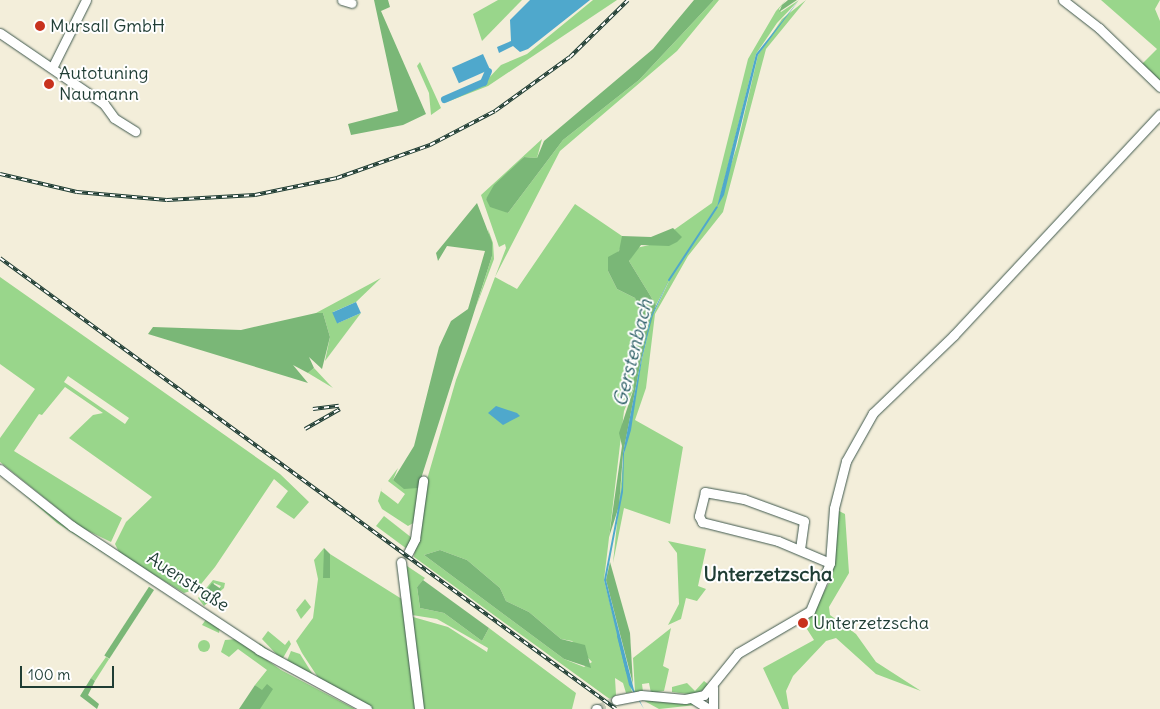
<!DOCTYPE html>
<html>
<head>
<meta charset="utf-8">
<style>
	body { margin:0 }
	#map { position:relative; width:1160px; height:709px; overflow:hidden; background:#f3eeda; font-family:Delius,sans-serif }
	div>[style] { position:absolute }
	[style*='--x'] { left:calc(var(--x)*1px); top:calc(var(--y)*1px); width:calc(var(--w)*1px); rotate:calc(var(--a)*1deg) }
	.green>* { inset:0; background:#99d68b }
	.round { border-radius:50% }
	.forest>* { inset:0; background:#7ab777; transform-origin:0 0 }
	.water>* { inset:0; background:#4fa8cc; transform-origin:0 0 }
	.stream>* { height:2px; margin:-1px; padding:0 1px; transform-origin:1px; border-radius:1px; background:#4fa8cc }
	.canal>* { height:7px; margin:-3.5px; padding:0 3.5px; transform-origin:3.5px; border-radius:3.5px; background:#4fa8cc }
	.minor-tunnel>* { height:9px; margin-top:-4.5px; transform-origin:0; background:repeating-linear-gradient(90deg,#c9cbb9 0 9px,transparent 0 13.5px) }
	.roads { filter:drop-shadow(0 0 1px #3f584d) drop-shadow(0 0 1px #3f584d) }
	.minor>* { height:9px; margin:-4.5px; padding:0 4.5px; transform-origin:4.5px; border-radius:4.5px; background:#fff }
	.rail>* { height:4px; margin-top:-2px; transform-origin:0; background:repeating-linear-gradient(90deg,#fff 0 5.5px,#1f3d34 0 11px); box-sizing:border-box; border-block:1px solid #1f3d34 }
	.dots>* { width:14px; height:14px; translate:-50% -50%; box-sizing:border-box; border:2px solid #fff; border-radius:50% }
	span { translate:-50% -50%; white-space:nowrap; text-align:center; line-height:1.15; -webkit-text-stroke:4px #fff; paint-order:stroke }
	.poi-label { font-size:18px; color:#1f3d34 }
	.left { translate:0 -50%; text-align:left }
	.street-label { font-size:18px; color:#1f3d34 }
	.water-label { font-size:19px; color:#306269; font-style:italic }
	.quarter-label { font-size:20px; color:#1f3d34; font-weight:700 }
	.scale { position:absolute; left:20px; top:666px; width:94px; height:22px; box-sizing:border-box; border:2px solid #1f3d34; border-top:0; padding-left:6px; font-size:15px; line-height:18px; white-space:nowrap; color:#1f3d34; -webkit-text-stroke:4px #fff; paint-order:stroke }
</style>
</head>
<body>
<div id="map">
	<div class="green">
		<div style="clip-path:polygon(498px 0,522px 0,482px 41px,473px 14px)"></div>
		<div style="clip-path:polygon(593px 0,617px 0,488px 86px,447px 102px,486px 81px,501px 65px,527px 54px)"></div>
		<div style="clip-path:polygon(evenodd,714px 0,719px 0,677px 51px,560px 151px,495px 277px,517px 289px,575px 204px,622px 236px,623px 243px,608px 271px,617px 289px,635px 298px,643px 322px,633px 364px,634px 388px,624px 411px,604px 580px,632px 692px,626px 693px,623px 683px,615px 678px,616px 695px,611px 700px,414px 557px,421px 500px,456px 380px,506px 248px,505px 244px,499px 247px,481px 195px,542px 139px,537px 158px,524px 157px,486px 199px,508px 213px,563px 140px,639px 80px,714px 0,440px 550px,467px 560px,500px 588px,506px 601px,529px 612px,561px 639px,572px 641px,592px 662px,584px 667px,564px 659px,424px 555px,440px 550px)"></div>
		<div style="clip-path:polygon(786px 0,779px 9px,781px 12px,799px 0,777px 23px,756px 54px,718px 205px,737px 146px,758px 55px,782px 19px,806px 0,766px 49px,723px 212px,688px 256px,655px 314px,646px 388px,635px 420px,683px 447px,670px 524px,624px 508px,613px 563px,624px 454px,642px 359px,652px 317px,670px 279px,656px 305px,629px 261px,636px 248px,654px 244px,712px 203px,748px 59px,776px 11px)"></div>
		<div style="clip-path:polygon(1101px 0,1160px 0,1155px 9px,1160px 21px,1160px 85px,1141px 65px,1157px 49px)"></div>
		<div style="clip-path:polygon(420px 62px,441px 108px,431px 115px,429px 93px,417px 66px)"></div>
		<div style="clip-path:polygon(488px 229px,493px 243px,494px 259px,476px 307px,492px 256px)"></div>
		<div style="clip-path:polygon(evenodd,0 277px,280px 474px,309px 502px,294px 519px,276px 507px,288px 491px,274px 479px,215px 567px,197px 589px,184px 593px,120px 554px,115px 544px,126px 522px,152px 497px,69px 438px,93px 415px,103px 413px,65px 387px,42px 415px,39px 414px,14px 451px,122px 518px,111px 542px,82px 528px,0 462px,0 438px,35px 389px,0 364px,0 277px,68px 376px,129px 418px,125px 424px,64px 382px,68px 376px)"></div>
		<div style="clip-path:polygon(381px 278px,356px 302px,333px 312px,338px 323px,361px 313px,325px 361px,330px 337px,323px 313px,316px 313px)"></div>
		<div style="clip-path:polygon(314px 368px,328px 383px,333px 388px,308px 373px)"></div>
		<div style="clip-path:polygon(398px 468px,393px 480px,418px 488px,415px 522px,408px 526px,382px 509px,378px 501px,382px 487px,381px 491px,398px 504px,405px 494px,388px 481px)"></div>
		<div style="clip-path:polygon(0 473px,66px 526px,155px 586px,57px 523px)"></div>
		<div style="clip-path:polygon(839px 511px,845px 514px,849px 573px,829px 607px,830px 615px,856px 634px,876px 662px,921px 691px,876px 674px,836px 638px,826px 641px,793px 676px,786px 691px,789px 709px,782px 709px,763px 668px,814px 640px,805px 626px,829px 583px)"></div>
		<div style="clip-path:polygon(384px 516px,412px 538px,407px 549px,376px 526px)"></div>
		<div style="clip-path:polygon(668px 541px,706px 549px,698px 586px,706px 589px,697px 601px,686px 598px,681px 619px,668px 625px,679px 604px,677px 553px)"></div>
		<div style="clip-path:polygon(324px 548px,324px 578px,330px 578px,330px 554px,405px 601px,416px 709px,371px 709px,321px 682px,302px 653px,296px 641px,313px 618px,318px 579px,314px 560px)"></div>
		<div style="clip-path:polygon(404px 564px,425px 578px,417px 587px,420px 608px,444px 613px,482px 641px,489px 628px,576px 693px,572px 709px,422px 709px,413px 617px,448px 627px,487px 652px,488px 648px,437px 619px,412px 615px)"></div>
		<div style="clip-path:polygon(evenodd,213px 580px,225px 583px,224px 588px,204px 606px,198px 598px,213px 580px,214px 583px,221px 586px,208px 603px,214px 583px)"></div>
		<div style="clip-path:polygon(305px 599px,311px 607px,301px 619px,296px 610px)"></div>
		<div style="clip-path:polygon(207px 618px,220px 627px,219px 633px,202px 625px)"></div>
		<div style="clip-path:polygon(671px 628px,663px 666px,669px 669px,664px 691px,651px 693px,649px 683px,642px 684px,643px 692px,635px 692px,633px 658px)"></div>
		<div style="clip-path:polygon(268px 631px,285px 645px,289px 640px,291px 644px,283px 658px,280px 659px,266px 652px,261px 648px,259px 643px,280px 658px,262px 639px)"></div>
		<div style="clip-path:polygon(237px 639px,281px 670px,355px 709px,255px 709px,262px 691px,255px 685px,267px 670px,238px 649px,229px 657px,221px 652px,225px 640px)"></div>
		<div class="round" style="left:198px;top:640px;width:12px;height:12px"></div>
		<div style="clip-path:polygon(291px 651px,300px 654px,315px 678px,286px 663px)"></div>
		<div style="clip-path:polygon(106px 657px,109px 659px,95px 681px,91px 678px)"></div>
		<div style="clip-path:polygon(704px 681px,709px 685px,696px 695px,672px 692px,672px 687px,687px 683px,695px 691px)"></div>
		<div style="clip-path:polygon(639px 698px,692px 702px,696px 705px,659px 709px)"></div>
	</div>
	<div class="forest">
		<div style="clip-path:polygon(374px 0,388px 0,390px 7px,381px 11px,426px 114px,403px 125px,351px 135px,348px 124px,398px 111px)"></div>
		<div style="clip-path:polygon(694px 0,714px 0,639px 80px,563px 140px,508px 213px,490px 207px,486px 199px,494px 185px,524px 157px,537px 158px,544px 141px,653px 49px)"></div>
		<div style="clip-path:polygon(788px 0,797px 0,779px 12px,782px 5px)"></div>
		<div style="clip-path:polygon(477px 203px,492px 242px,492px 256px,418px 488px,404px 489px,393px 480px,414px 446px,439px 347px,451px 321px,468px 309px,485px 251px,447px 246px,438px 261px,436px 253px)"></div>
		<div style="clip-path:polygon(673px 228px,682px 237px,677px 242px,669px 246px,641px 245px,629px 261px,656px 305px,641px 360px,623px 454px,619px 506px,609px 537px,622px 446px,619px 433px,634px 388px,633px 364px,643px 322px,635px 298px,617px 289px,608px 271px,608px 257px,619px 251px,622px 236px,651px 237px)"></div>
		<div style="clip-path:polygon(316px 313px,323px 313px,330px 337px,322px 369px,309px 357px,314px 368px,308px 373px,293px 365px,308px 383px,148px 334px,153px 327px,241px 330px)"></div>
		<div style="clip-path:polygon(324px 548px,330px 554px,330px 578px,323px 578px)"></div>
		<div style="clip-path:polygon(440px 550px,467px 560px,500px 588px,506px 601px,529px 612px,561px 639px,585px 645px,591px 668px,564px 659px,424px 555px)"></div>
		<div style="clip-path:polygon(610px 562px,630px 633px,633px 684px,606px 580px)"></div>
		<div style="clip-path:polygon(423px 580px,489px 628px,482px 641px,444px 613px,420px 608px,417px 587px)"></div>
		<div style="clip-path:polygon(212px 583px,221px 589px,205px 604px,201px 598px)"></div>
		<div style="left:154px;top:590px;width:82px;height:6px;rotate:123deg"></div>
		<div style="clip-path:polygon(91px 678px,95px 681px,88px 695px,99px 704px,97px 709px,80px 696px)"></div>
		<div style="clip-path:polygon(267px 684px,273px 689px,260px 709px,239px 709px,255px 685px,262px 690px)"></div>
	</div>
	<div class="water">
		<div style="clip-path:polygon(530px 0,590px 0,528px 49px,520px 52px,513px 46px,499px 53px,497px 47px,511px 41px,510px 20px)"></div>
		<div style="clip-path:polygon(799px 0,758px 55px,724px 195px,717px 207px,756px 54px)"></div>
		<div style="left:483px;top:54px;width:17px;height:34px;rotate:66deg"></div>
		<div style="clip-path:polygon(670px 278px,652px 317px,642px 359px,631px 430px,624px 454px,623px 492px,606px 580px,634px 690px,644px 709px,629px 685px,604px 580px,622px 487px,623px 453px,641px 360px,651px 316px)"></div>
		<div style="left:356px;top:302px;width:12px;height:26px;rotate:66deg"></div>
		<div style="clip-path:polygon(496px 406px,517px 413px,520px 416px,503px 425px,488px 413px)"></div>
	</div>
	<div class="stream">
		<div style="--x:669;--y:280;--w:87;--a:-56.7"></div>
		<div style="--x:618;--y:636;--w:38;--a:76"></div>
	</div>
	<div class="canal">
		<div style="--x:444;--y:99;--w:43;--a:-23.6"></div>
		<div style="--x:483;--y:82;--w:12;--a:-66"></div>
	</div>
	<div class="minor-tunnel">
		<div style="--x:597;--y:709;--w:21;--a:-25"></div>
	</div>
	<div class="roads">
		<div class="minor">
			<div style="--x:342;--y:0;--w:10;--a:17"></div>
			<div style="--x:1063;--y:0;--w:46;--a:37.9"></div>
			<div style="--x:1099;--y:28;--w:85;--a:44"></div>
			<div style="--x:0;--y:33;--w:126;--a:34.3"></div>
			<div style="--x:104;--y:104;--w:17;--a:54"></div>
			<div style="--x:114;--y:118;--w:25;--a:32"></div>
			<div style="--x:52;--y:68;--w:76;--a:-63.4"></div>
			<div style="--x:0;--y:469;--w:92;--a:38.4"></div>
			<div style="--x:72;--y:526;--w:224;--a:33.5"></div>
			<div style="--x:259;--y:650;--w:123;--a:28.6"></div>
			<div style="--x:800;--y:549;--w:28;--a:-82"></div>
			<div style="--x:804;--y:521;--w:64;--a:-159.9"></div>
			<div style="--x:744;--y:499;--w:40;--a:-170"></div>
			<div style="--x:705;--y:492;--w:25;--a:104"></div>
			<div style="--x:699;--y:516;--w:7;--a:63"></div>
			<div style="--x:702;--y:522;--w:78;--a:14"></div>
			<div style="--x:778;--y:541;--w:56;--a:22.9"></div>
			<div style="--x:408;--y:553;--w:16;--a:-63"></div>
			<div style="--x:415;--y:539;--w:59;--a:-82.1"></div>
			<div style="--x:401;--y:562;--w:148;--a:83"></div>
			<div style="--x:693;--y:699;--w:19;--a:32"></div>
			<div style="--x:616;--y:700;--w:25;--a:-11"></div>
			<div style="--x:641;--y:695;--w:44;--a:5.2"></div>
			<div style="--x:685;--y:699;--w:19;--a:-12"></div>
			<div style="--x:704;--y:695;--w:54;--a:-51"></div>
			<div style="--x:738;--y:653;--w:83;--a:-30.3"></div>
			<div style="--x:810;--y:611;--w:52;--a:-67.4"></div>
			<div style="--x:830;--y:563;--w:55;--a:-85.8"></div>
			<div style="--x:834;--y:508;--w:49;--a:-75.7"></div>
			<div style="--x:846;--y:461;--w:55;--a:-60.6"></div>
			<div style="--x:873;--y:413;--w:112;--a:-43.9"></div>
			<div style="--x:954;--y:335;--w:302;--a:-47"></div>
			<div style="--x:596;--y:709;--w:1;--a:0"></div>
			<div style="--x:713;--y:709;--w:22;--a:-90"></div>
		</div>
	</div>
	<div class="rail">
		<div style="--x:0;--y:174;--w:79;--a:13.2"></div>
		<div style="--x:77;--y:192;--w:90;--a:5.1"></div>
		<div style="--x:167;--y:200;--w:88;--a:-3.3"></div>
		<div style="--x:255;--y:195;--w:84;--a:-11.7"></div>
		<div style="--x:337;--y:178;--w:99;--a:-19.5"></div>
		<div style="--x:430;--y:145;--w:73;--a:-27.6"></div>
		<div style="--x:495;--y:111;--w:92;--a:-35.8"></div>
		<div style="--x:570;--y:57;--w:81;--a:-44.5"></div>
		<div style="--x:0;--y:258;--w:763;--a:36.21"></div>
		<div style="--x:313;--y:409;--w:26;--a:-7"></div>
		<div style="--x:305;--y:429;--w:40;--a:-29.7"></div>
	</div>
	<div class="dots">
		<div style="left:40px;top:26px;background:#c8321e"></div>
		<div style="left:49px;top:84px;background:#c8321e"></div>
		<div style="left:803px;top:623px;background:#c8321e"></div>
	</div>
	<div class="poi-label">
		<span class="left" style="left:50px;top:26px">Mursall GmbH</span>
		<span class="left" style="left:59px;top:84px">Autotuning<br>Naumann</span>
		<span class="left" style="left:813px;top:623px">Unterzetzscha</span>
	</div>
	<div class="street-label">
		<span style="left:188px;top:582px;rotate:33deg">Auenstraße</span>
	</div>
	<div class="water-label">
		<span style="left:633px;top:353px;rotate:-76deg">Gerstenbach</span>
	</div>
	<div class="quarter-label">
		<span style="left:768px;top:573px">Unterzetzscha</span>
	</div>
	<div class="scale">100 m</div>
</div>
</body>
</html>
